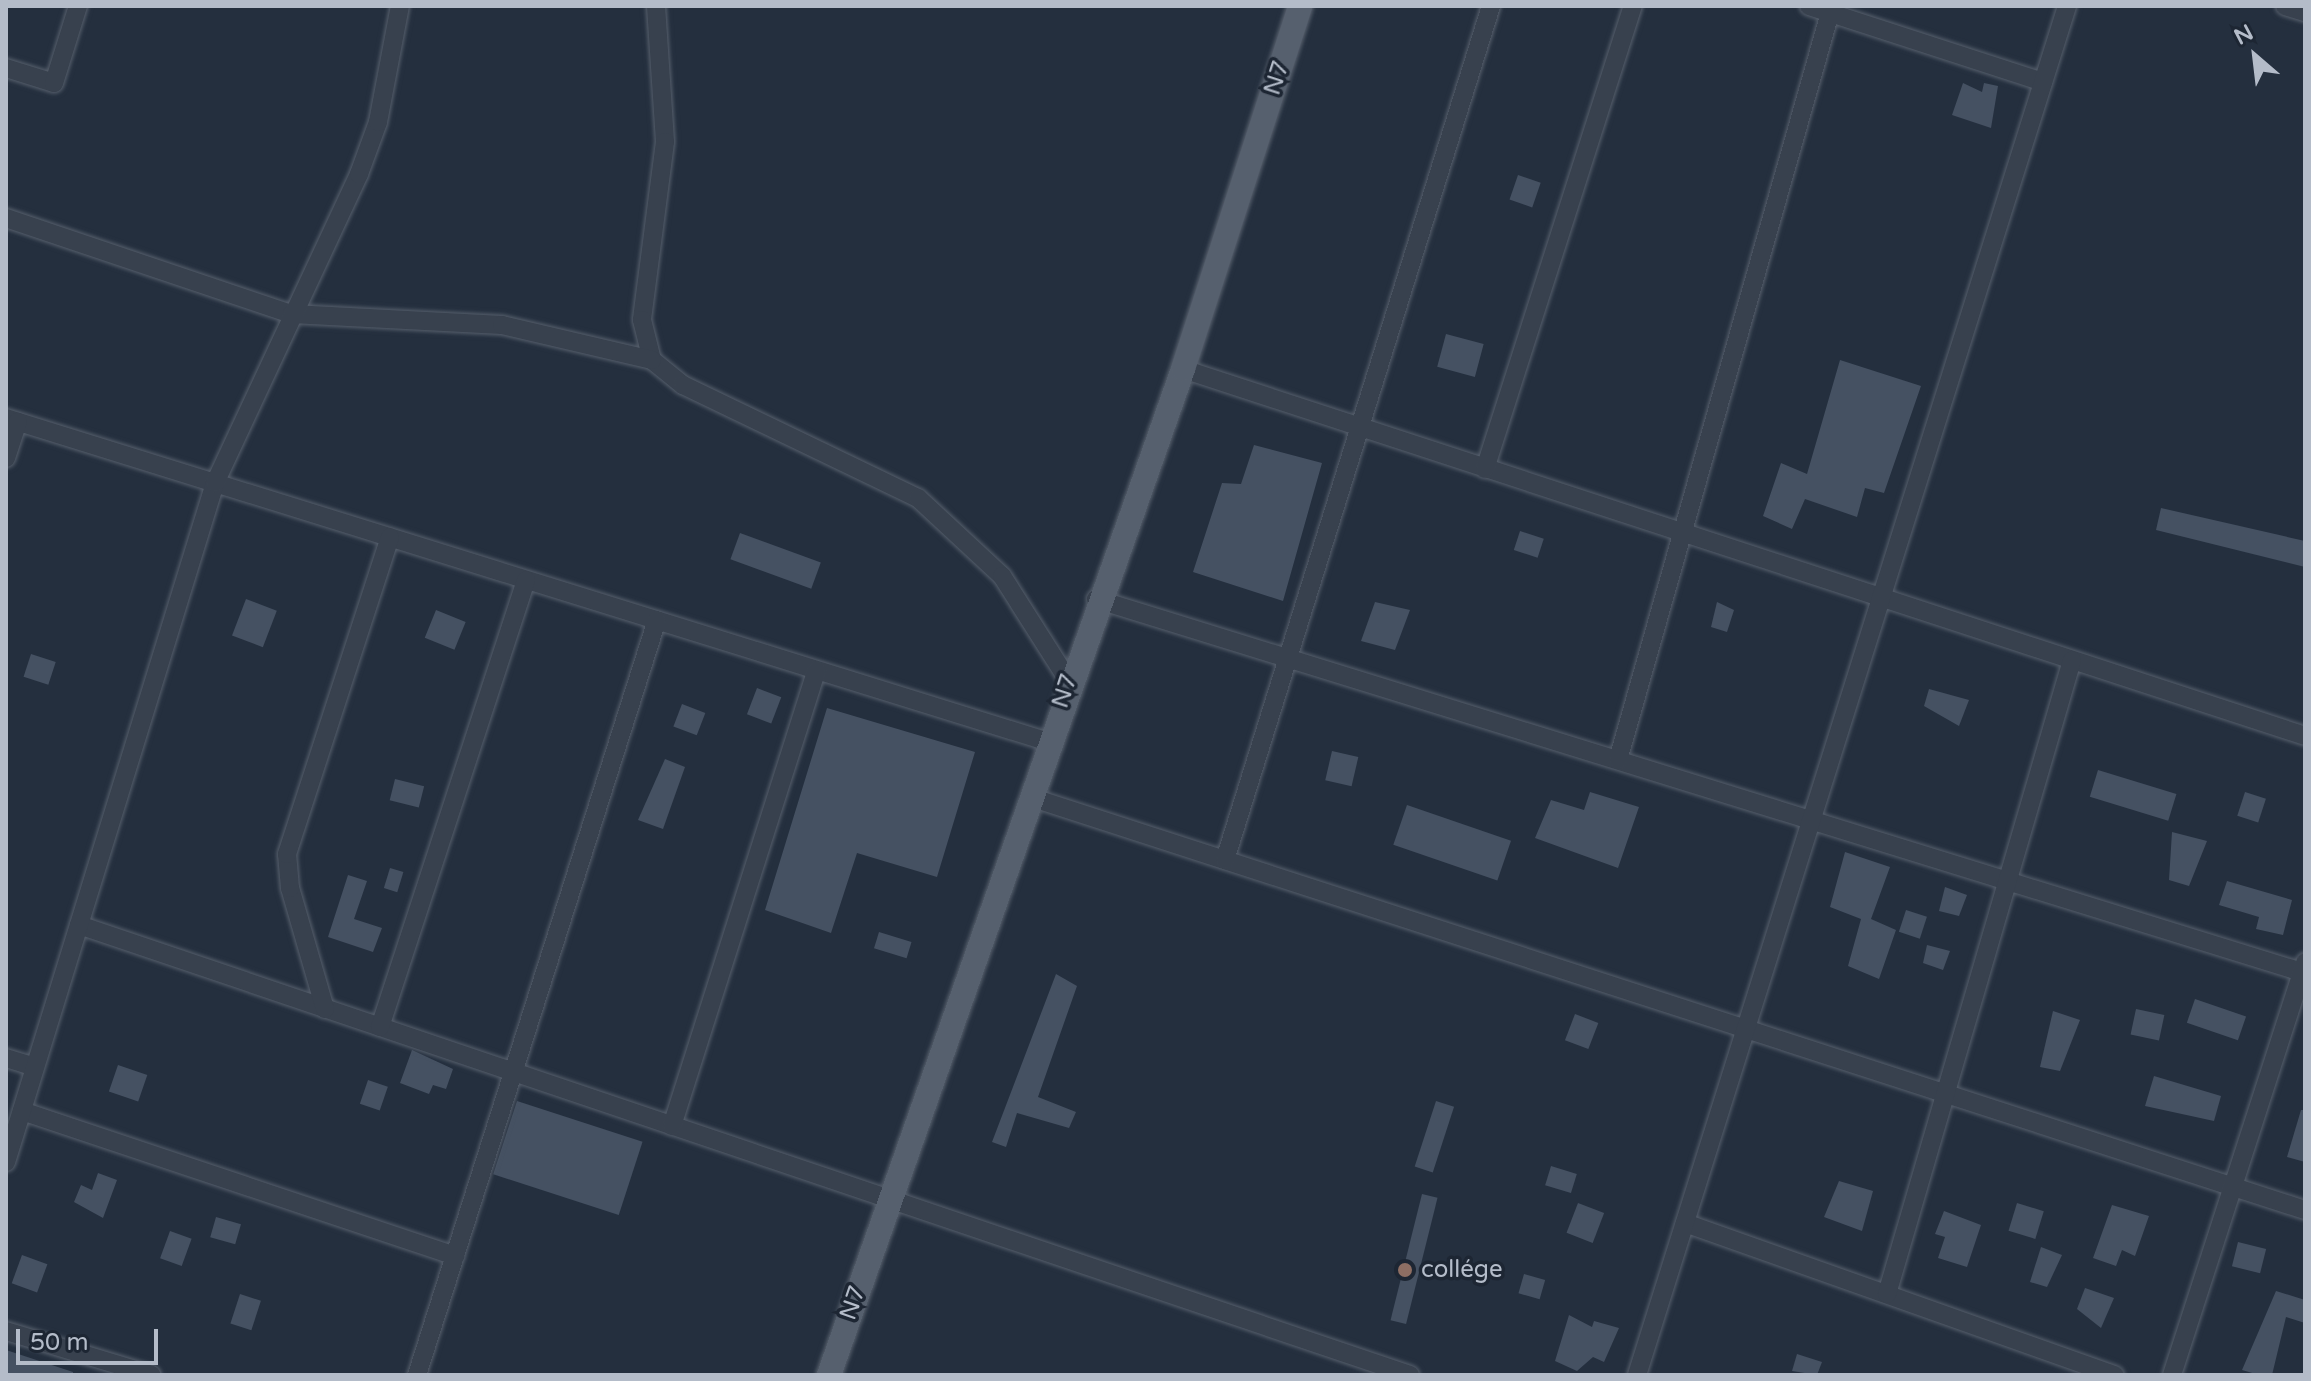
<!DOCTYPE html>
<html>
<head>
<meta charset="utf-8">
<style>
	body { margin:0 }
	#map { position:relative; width:2311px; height:1381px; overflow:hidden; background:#242f3e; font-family:"Varela Round",sans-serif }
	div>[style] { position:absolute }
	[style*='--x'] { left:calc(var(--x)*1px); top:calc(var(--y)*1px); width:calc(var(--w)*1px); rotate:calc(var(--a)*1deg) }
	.building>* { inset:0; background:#455162; transform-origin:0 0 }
	.roads { filter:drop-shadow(0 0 2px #565f6c) drop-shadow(0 0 2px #565f6c) }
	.minor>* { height:18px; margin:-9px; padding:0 9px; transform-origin:9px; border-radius:9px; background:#38414e }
	.major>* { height:24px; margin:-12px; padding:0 12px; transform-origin:12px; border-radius:12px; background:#56606e }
	.dots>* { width:22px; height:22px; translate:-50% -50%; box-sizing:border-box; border:4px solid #1d2633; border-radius:50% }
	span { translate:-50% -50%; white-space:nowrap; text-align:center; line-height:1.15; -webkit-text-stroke:7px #1d2633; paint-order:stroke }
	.street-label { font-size:24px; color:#b4bcc9 }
	.poi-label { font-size:24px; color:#b4bcc9 }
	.left { translate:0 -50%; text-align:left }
	.frame { position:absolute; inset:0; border:8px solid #b4bcc9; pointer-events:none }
	.north { position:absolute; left:2215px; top:16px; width:80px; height:80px; -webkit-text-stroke:6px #1d2633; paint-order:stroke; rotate:332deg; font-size:22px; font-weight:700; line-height:32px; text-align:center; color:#b4bcc9 }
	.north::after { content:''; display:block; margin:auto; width:28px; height:36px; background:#b4bcc9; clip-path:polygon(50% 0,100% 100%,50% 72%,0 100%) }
	.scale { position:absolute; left:16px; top:1329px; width:142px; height:36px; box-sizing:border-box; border:4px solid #b4bcc9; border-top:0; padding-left:10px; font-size:24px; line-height:28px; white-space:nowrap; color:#b4bcc9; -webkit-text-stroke:6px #1d2633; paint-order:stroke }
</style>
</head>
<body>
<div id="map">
	<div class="building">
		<div style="clip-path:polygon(1963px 83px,1982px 92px,1984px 83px,1998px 86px,1991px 128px,1952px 115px)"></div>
		<div style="left:1518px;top:175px;width:24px;height:26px;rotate:19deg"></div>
		<div style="left:1446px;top:334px;width:39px;height:34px;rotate:15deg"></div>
		<div style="clip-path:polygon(1840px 360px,1921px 386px,1884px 493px,1865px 488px,1857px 517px,1805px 499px,1792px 529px,1763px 516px,1781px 463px,1807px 474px)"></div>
		<div style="clip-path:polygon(1254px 445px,1322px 463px,1283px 601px,1193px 572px,1222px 483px,1241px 484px)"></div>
		<div style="clip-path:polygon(2161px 508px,2305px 541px,2305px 567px,2156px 530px)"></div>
		<div style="left:1520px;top:531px;width:25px;height:20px;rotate:18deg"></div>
		<div style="left:740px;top:533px;width:86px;height:28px;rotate:20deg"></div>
		<div style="left:246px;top:599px;width:33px;height:39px;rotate:21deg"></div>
		<div style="clip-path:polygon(1375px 602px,1410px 610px,1395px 650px,1361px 641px)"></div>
		<div style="clip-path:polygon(1717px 602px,1734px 610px,1727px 632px,1711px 627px)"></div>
		<div style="left:436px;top:610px;width:32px;height:30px;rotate:22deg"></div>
		<div style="left:31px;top:654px;width:26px;height:24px;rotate:18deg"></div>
		<div style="left:757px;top:688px;width:26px;height:28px;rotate:21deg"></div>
		<div style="clip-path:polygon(1929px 689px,1969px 700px,1959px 726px,1924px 706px)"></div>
		<div style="left:682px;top:704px;width:25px;height:24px;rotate:21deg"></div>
		<div style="clip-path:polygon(827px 708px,975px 752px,937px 877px,857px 853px,831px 933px,765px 910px)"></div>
		<div style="left:1332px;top:751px;width:27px;height:30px;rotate:13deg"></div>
		<div style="clip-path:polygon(665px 759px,685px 767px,663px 829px,638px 820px)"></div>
		<div style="left:2098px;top:770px;width:82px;height:28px;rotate:17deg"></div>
		<div style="left:395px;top:779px;width:30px;height:22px;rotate:14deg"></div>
		<div style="clip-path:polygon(1590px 792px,1639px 807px,1618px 868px,1535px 838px,1551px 800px,1584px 810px)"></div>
		<div style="left:2245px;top:792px;width:22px;height:25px;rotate:18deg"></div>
		<div style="left:1407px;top:805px;width:110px;height:42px;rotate:19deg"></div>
		<div style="clip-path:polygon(2172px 832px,2207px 841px,2189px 886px,2169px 880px)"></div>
		<div style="clip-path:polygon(1845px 852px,1890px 867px,1871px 919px,1896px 930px,1879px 979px,1848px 966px,1861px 919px,1830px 907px)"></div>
		<div style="left:390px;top:868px;width:14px;height:21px;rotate:17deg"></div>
		<div style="clip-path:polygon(348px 875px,367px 881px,354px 919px,382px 928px,373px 952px,328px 937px)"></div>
		<div style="clip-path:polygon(2227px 881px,2292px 900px,2283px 935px,2256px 929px,2259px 917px,2219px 905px)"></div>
		<div style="clip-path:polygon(1945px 887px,1967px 895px,1959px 916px,1939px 911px)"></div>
		<div style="left:1906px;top:910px;width:22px;height:23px;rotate:18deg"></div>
		<div style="left:879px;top:932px;width:34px;height:17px;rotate:17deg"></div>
		<div style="clip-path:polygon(1927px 945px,1950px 951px,1943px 970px,1923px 963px)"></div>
		<div style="clip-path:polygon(1056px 974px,1077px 986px,1038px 1097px,1076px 1112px,1069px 1128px,1017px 1113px,1006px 1147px,992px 1142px)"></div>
		<div style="left:2195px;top:999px;width:54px;height:25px;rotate:19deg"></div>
		<div style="left:2136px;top:1009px;width:29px;height:26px;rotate:12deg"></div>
		<div style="clip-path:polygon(2053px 1011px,2080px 1020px,2060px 1071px,2040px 1067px)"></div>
		<div style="left:1575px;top:1014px;width:25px;height:28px;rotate:21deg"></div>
		<div style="clip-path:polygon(412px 1050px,453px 1069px,446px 1089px,433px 1085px,429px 1094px,400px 1083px)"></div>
		<div style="left:118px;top:1065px;width:31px;height:28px;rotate:19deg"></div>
		<div style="clip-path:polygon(2154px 1076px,2221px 1096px,2214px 1121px,2145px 1106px)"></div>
		<div style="left:368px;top:1080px;width:21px;height:25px;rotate:19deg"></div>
		<div style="left:517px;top:1101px;width:132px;height:77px;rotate:18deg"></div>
		<div style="left:1436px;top:1101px;width:19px;height:69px;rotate:18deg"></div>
		<div style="clip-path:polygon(2301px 1110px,2305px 1110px,2305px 1162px,2287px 1157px)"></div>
		<div style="left:1551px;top:1166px;width:27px;height:20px;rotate:17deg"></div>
		<div style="clip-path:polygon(98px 1173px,117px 1180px,103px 1218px,74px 1202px,81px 1185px,92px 1190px)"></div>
		<div style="clip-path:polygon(1839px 1181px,1873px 1191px,1862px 1231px,1824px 1217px)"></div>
		<div style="left:1422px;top:1194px;width:16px;height:130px;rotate:14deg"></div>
		<div style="left:1578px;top:1203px;width:28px;height:32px;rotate:21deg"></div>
		<div style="left:2017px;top:1203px;width:28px;height:29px;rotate:17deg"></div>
		<div style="clip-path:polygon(2112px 1205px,2149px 1216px,2135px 1256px,2122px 1250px,2116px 1266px,2093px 1258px)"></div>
		<div style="clip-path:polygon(1944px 1211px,1981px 1225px,1967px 1267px,1938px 1258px,1945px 1237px,1935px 1234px)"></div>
		<div style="left:216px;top:1217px;width:26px;height:21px;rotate:16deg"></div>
		<div style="left:170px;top:1231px;width:23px;height:29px;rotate:20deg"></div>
		<div style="left:2238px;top:1242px;width:29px;height:25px;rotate:14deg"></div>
		<div style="clip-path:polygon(2041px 1247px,2062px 1255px,2047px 1287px,2030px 1282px)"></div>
		<div style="left:22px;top:1255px;width:27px;height:30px;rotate:20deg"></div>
		<div style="left:1524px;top:1274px;width:22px;height:20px;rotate:16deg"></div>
		<div style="clip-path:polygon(2085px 1288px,2114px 1298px,2101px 1328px,2077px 1309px)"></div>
		<div style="clip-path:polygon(2276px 1291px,2305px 1300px,2305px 1323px,2286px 1317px,2272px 1375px,2259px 1375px,2242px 1370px)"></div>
		<div style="left:240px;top:1294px;width:22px;height:31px;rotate:18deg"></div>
		<div style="clip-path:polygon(1569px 1315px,1592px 1327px,1594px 1321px,1619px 1328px,1604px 1362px,1593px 1357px,1577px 1371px,1555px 1361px)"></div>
		<div style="clip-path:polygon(6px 1350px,73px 1372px,73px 1375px,6px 1375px)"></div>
		<div style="clip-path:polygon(1797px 1354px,1822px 1362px,1817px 1375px,1792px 1371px)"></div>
	</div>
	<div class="roads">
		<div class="minor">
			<div style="--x:656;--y:6;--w:136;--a:86.2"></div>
			<div style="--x:665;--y:142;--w:179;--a:97.4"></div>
			<div style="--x:642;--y:320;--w:41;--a:76"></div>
			<div style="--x:652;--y:360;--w:40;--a:39"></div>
			<div style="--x:683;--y:385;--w:261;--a:25.7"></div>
			<div style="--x:918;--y:498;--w:115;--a:42.9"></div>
			<div style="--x:1002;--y:576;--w:123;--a:57.6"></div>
			<div style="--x:1809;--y:6;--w:246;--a:18"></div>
			<div style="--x:2285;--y:6;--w:21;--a:17"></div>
			<div style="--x:6;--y:68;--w:50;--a:17.4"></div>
			<div style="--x:54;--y:83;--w:81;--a:-72.7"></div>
			<div style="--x:6;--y:218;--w:302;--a:18.6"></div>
			<div style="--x:292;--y:314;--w:210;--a:3"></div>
			<div style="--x:502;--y:325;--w:154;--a:13.1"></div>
			<div style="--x:1183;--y:369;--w:1180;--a:18.11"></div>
			<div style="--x:6;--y:418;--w:1092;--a:17.26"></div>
			<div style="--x:6;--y:458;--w:38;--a:-72"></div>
			<div style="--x:1485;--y:469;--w:486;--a:-72.3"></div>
			<div style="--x:1096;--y:599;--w:1266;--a:17.19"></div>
			<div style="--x:1618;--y:760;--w:784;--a:-74.16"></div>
			<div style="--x:1030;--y:797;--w:1340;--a:17.95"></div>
			<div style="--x:1225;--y:860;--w:894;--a:-72.7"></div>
			<div style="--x:79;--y:925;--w:1405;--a:18.68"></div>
			<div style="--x:325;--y:1009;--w:126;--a:-106.1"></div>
			<div style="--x:290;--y:888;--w:34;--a:-95"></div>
			<div style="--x:287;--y:854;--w:333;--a:-72"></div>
			<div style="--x:380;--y:1027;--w:470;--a:-71.9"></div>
			<div style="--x:6;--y:1058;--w:30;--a:17"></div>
			<div style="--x:22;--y:1111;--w:457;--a:18.5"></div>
			<div style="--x:672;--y:1126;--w:478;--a:-72.4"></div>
			<div style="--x:6;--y:1162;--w:710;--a:-72.89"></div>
			<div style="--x:215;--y:483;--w:341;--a:-65"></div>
			<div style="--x:359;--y:174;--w:55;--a:-69.9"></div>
			<div style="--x:378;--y:122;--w:118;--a:-79.3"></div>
			<div style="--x:1685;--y:1223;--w:456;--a:19.5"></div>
			<div style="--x:1887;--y:1294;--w:660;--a:-73.73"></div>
			<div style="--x:6;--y:1331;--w:152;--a:16.8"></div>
			<div style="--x:417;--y:1375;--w:792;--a:-72.37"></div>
			<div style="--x:1637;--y:1375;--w:1435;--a:-72.56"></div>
			<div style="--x:2172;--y:1375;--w:434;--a:-72.1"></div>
		</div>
		<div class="major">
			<div style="--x:829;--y:1375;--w:1066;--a:-70.61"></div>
			<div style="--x:1183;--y:369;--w:381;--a:-72.1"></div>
		</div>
	</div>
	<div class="dots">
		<div style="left:1405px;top:1270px;background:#8d6e63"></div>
	</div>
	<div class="street-label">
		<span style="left:1277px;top:78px;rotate:-72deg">N7</span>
		<span style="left:1065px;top:691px;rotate:-72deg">N7</span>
		<span style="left:853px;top:1303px;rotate:-71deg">N7</span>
	</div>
	<div class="poi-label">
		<span class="left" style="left:1421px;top:1270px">collége</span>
	</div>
	<div class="frame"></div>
	<div class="north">N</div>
	<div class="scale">50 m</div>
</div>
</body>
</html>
